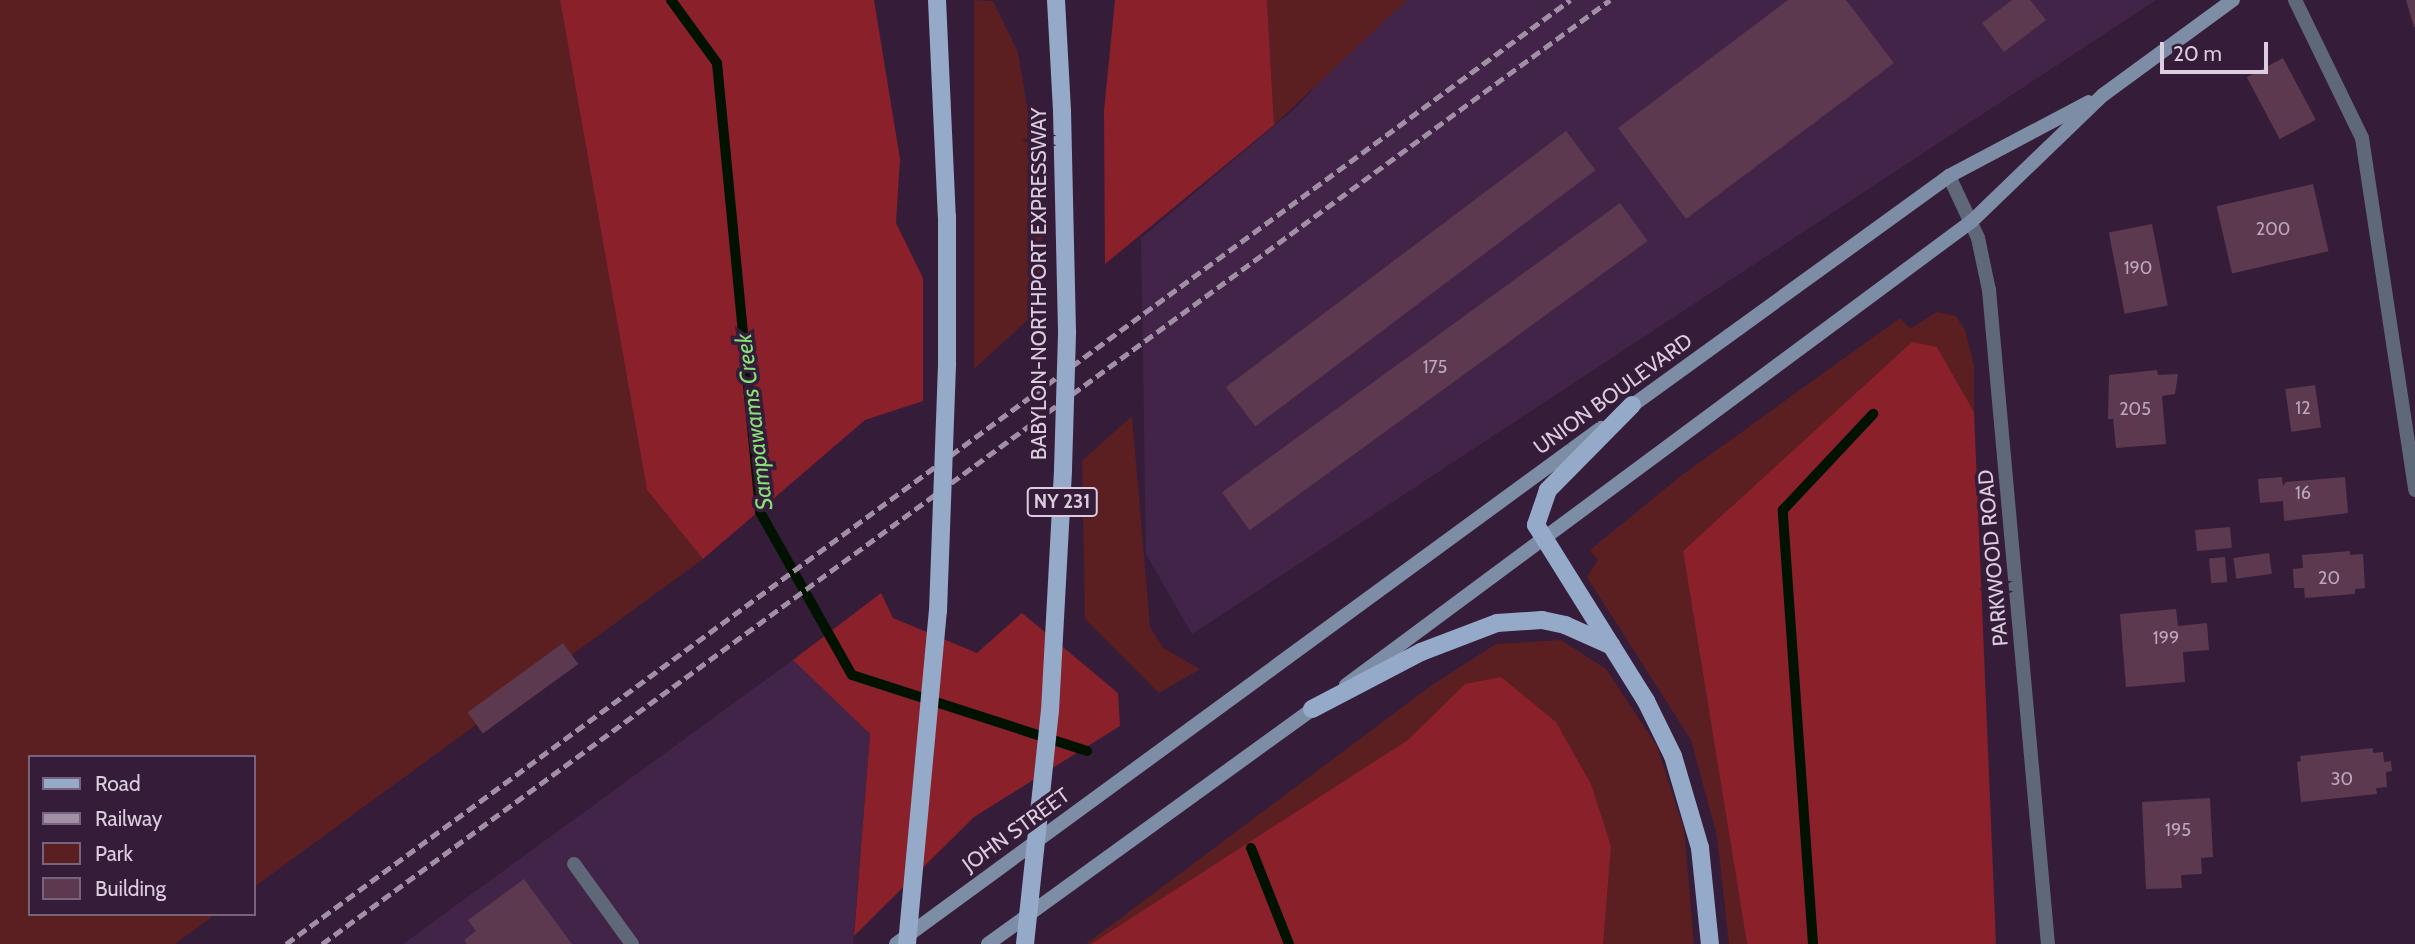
<!DOCTYPE html>
<html>
<head>
<meta charset="utf-8">
<style>
	body { margin:0 }
	#map { position:relative; width:2415px; height:944px; overflow:hidden; background:#351d3a; font-family:Cabin,sans-serif }
	div>[style] { position:absolute }
	[style*='--x'] { left:calc(var(--x)*1px); top:calc(var(--y)*1px); width:calc(var(--w)*1px); rotate:calc(var(--a)*1deg) }
	.built>* { inset:0; background:#412447 }
	.green>* { inset:0; background:#5b1e21 }
	.forest>* { inset:0; background:#89202a }
	.stream>* { height:10px; margin:-5px; padding:0 5px; transform-origin:5px; border-radius:5px; background:#011300 }
	.building>* { inset:0; background:#5d3950; transform-origin:0 0 }
	.service>* { height:14px; margin:-7px; padding:0 7px; transform-origin:7px; border-radius:7px; background:#5f6878 }
	.minor>* { height:14px; margin:-7px; padding:0 7px; transform-origin:7px; border-radius:7px; background:#5f6878 }
	.secondary>* { height:14px; margin:-7px; padding:0 7px; transform-origin:7px; border-radius:7px; background:#7e8da6 }
	.primary>* { height:18px; margin:-9px; padding:0 9px; transform-origin:9px; border-radius:9px; background:#95a9c9 }
	.rail>* { height:5px; margin-top:-2.5px; transform-origin:0; background:repeating-linear-gradient(90deg,#a18fa5 0 10px,transparent 0 15px) }
	.primary-bridge>* { height:18px; margin:-9px; padding:0 9px; transform-origin:9px; border-radius:9px; background:#95a9c9 }
	span { translate:-50% -50%; white-space:nowrap; text-align:center; line-height:1.15; -webkit-text-stroke:7px #351d3a; paint-order:stroke }
	.number-label { font-size:18px; color:#bca7ba }
	.number-label span { -webkit-text-stroke-width:0 }
	.shield-label span { padding:2px 5px; background:#351d3a; border:2px solid; border-radius:5px; -webkit-text-stroke-width:0 }
	.shield-label { font-size:19px; color:#dbccde; font-weight:700 }
	.street-label { font-size:21px; color:#dbccde }
	.water-label { font-size:23px; color:#85e275; font-style:italic }
	.legend { position:absolute; left:28px; top:755px; width:228px; height:161px; box-sizing:border-box; background:#351d3a; border:2px solid #77637c; margin:0; padding:9px 12px; list-style:none; font-size:21px; color:#dbccde }
	.legend li { display:flex; align-items:center; gap:14px; height:35px }
	.legend b { width:35px; border:2px solid #77637c }
	.scale { position:absolute; left:2160px; top:42px; width:108px; height:32px; box-sizing:border-box; border:4px solid #dbccde; border-top:0; padding-left:9px; font-size:21px; line-height:24px; white-space:nowrap; color:#dbccde; -webkit-text-stroke:5px #351d3a; paint-order:stroke }
</style>
</head>
<body>
<div id="map">
	<div class="built">
		<div style="clip-path:polygon(1392px 0,2156px 0,1192px 634px,1146px 554px,1141px 238px,1298px 106px)"></div>
		<div style="clip-path:polygon(793px 660px,870px 734px,853px 944px,403px 944px)"></div>
	</div>
	<div class="green">
		<div style="clip-path:polygon(0 0,560px 0,647px 490px,703px 559px,254px 887px,254px 757px,30px 757px,30px 914px,216px 914px,175px 944px,0 944px)"></div>
		<div style="clip-path:polygon(974px 0,993px 1px,1018px 52px,1043px 203px,1040px 309px,974px 369px)"></div>
		<div style="clip-path:polygon(1267px 0,1407px 0,1274px 125px)"></div>
		<div style="clip-path:polygon(1937px 312px,1956px 316px,1965px 330px,1974px 366px,1974px 412px,1937px 347px,1683px 551px,1747px 944px,1729px 944px,1717px 836px,1691px 740px,1587px 577px,1598px 560px,1590px 550px,1682px 475px,1900px 318px,1910px 329px)"></div>
		<div style="clip-path:polygon(1132px 416px,1150px 627px,1163px 648px,1200px 669px,1159px 693px,1085px 619px,1082px 461px)"></div>
		<div style="clip-path:polygon(1561px 640px,1606px 669px,1657px 746px,1684px 830px,1694px 944px,1086px 944px,1432px 685px,1496px 644px)"></div>
	</div>
	<div class="forest">
		<div style="clip-path:polygon(560px 0,874px 0,900px 159px,896px 223px,923px 278px,923px 401px,865px 420px,703px 559px,647px 490px)"></div>
		<div style="clip-path:polygon(1115px 0,1267px 0,1274px 125px,1105px 264px,1104px 111px)"></div>
		<div style="clip-path:polygon(1912px 342px,1937px 347px,1974px 412px,1996px 944px,1747px 944px,1683px 551px)"></div>
		<div style="clip-path:polygon(881px 593px,893px 618px,977px 653px,1022px 613px,1118px 693px,1120px 726px,974px 817px,854px 936px,870px 734px,793px 660px)"></div>
		<div style="clip-path:polygon(1501px 677px,1556px 722px,1591px 784px,1611px 846px,1603px 944px,1091px 944px,1408px 740px,1465px 684px)"></div>
	</div>
	<div class="stream">
		<div style="--x:671;--y:0;--w:78;--a:53.9"></div>
		<div style="--x:717;--y:63;--w:451;--a:84.5"></div>
		<div style="--x:760;--y:512;--w:187;--a:60.6"></div>
		<div style="--x:852;--y:675;--w:247;--a:17.9"></div>
		<div style="--x:1251;--y:848;--w:103;--a:68.4"></div>
		<div style="--x:1813;--y:944;--w:435;--a:-94"></div>
		<div style="--x:1783;--y:510;--w:132;--a:-46.8"></div>
	</div>
	<div class="building">
		<div style="clip-path:polygon(1788px 0,1846px 0,1894px 63px,1686px 219px,1618px 128px)"></div>
		<div style="clip-path:polygon(2012px 0,2030px 0,2046px 20px,2004px 52px,1982px 23px)"></div>
		<div style="clip-path:polygon(2406px 0,2415px 0,2415px 27px,2414px 27px)"></div>
		<div style="left:2283px;top:58px;width:70px;height:41px;rotate:62deg"></div>
		<div style="left:1566px;top:131px;width:49px;height:426px;rotate:53deg"></div>
		<div style="left:2313px;top:184px;width:69px;height:99px;rotate:77deg"></div>
		<div style="left:1620px;top:203px;width:47px;height:492px;rotate:54deg"></div>
		<div style="left:2152px;top:224px;width:83px;height:44px;rotate:79deg"></div>
		<div style="clip-path:polygon(2157px 370px,2158px 375px,2178px 374px,2175px 394px,2162px 396px,2166px 444px,2116px 448px,2113px 419px,2108px 419px,2109px 375px)"></div>
		<div style="left:2315px;top:385px;width:43px;height:30px;rotate:82deg"></div>
		<div style="clip-path:polygon(2282px 477px,2283px 486px,2286px 482px,2345px 477px,2348px 513px,2284px 521px,2283px 501px,2260px 503px,2258px 479px)"></div>
		<div style="left:2230px;top:527px;width:21px;height:35px;rotate:85deg"></div>
		<div style="clip-path:polygon(2350px 551px,2350px 555px,2363px 554px,2365px 588px,2355px 589px,2355px 594px,2305px 598px,2304px 588px,2294px 588px,2293px 569px,2303px 568px,2302px 555px)"></div>
		<div style="left:2269px;top:553px;width:21px;height:36px;rotate:82deg"></div>
		<div style="left:2225px;top:557px;width:25px;height:16px;rotate:85deg"></div>
		<div style="clip-path:polygon(2176px 609px,2178px 626px,2207px 623px,2209px 650px,2183px 652px,2185px 682px,2126px 687px,2120px 614px)"></div>
		<div style="left:563px;top:643px;width:26px;height:118px;rotate:54deg"></div>
		<div style="clip-path:polygon(2373px 748px,2373px 753px,2383px 752px,2384px 762px,2391px 761px,2392px 771px,2386px 772px,2387px 787px,2376px 788px,2377px 794px,2301px 802px,2297px 762px,2301px 761px,2300px 756px)"></div>
		<div style="clip-path:polygon(2210px 798px,2213px 857px,2201px 858px,2202px 874px,2181px 875px,2182px 888px,2146px 889px,2142px 802px)"></div>
		<div style="clip-path:polygon(524px 879px,572px 944px,467px 944px,464px 940px,476px 931px,468px 920px)"></div>
	</div>
	<div class="service">
		<div style="--x:574;--y:864;--w:99;--a:54.1"></div>
	</div>
	<div class="minor">
		<div style="--x:2295;--y:0;--w:153;--a:64.1"></div>
		<div style="--x:2362;--y:138;--w:356;--a:81.4"></div>
		<div style="--x:1949;--y:176;--w:68;--a:64.9"></div>
		<div style="--x:1978;--y:238;--w:53;--a:78.1"></div>
		<div style="--x:1989;--y:290;--w:657;--a:84.85"></div>
	</div>
	<div class="secondary">
		<div style="--x:1626;--y:410;--w:399;--a:-35.9"></div>
		<div style="--x:1949;--y:176;--w:158;--a:-27.9"></div>
		<div style="--x:1346;--y:685;--w:779;--a:-36.55"></div>
		<div style="--x:1972;--y:221;--w:182;--a:-43.9"></div>
		<div style="--x:2103;--y:95;--w:161;--a:-36.2"></div>
		<div style="--x:896;--y:944;--w:874;--a:-36.2"></div>
		<div style="--x:988;--y:944;--w:411;--a:-35.9"></div>
	</div>
	<div class="primary">
		<div style="--x:937;--y:0;--w:217;--a:87.4"></div>
		<div style="--x:1056;--y:0;--w:111;--a:86.9"></div>
		<div style="--x:1632;--y:405;--w:120;--a:134.7"></div>
		<div style="--x:1548;--y:490;--w:37;--a:109"></div>
		<div style="--x:1536;--y:525;--w:208;--a:58"></div>
		<div style="--x:1646;--y:701;--w:61;--a:63.9"></div>
		<div style="--x:1673;--y:756;--w:96;--a:73.6"></div>
		<div style="--x:1700;--y:848;--w:97;--a:84.1"></div>
		<div style="--x:1312;--y:709;--w:123;--a:-27.6"></div>
		<div style="--x:1421;--y:652;--w:81;--a:-20.9"></div>
		<div style="--x:1497;--y:623;--w:45;--a:-3.8"></div>
		<div style="--x:1542;--y:620;--w:24;--a:12"></div>
		<div style="--x:1565;--y:625;--w:51;--a:24.1"></div>
	</div>
	<div class="rail">
		<div style="--x:286;--y:944;--w:1594;--a:-36.32"></div>
		<div style="--x:322;--y:944;--w:1597;--a:-36.24"></div>
	</div>
	<div class="primary-bridge">
		<div style="--x:907;--y:944;--w:334;--a:-84.7"></div>
		<div style="--x:938;--y:611;--w:248;--a:-87.9"></div>
		<div style="--x:947;--y:363;--w:146;--a:-90"></div>
		<div style="--x:1025;--y:944;--w:234;--a:-83.9"></div>
		<div style="--x:1050;--y:711;--w:242;--a:-86.9"></div>
		<div style="--x:1063;--y:469;--w:138;--a:-88.3"></div>
		<div style="--x:1067;--y:331;--w:220;--a:-91.3"></div>
	</div>
	<div class="number-label">
		<span style="left:2273px;top:229px">200</span>
		<span style="left:2138px;top:268px">190</span>
		<span style="left:1435px;top:367px">175</span>
		<span style="left:2303px;top:408px">12</span>
		<span style="left:2135px;top:409px">205</span>
		<span style="left:2303px;top:493px">16</span>
		<span style="left:2329px;top:578px">20</span>
		<span style="left:2166px;top:638px">199</span>
		<span style="left:2342px;top:779px">30</span>
		<span style="left:2178px;top:830px">195</span>
	</div>
	<div class="shield-label">
		<span style="left:1062px;top:502px">NY 231</span>
	</div>
	<div class="street-label">
		<span style="left:1039px;top:284px;rotate:-90deg">BABYLON-NORTHPORT EXPRESSWAY</span>
		<span style="left:1613px;top:394px;rotate:-36deg">UNION BOULEVARD</span>
		<span style="left:1993px;top:558px;rotate:-95deg">PARKWOOD ROAD</span>
		<span style="left:1016px;top:830px;rotate:-36deg">JOHN STREET</span>
	</div>
	<div class="water-label">
		<span style="left:754px;top:422px;rotate:-97deg">Sampawams Creek</span>
	</div>
	<ul class="legend">
	<li><b style="height:9px;background:#95a9c9"></b>Road</li>
	<li><b style="height:9px;background:#a18fa5"></b>Railway</li>
	<li><b style="height:19px;background:#5b1e21"></b>Park</li>
	<li><b style="height:19px;background:#5d3950"></b>Building</li>
	</ul>
	<div class="scale">20 m</div>
</div>
</body>
</html>
